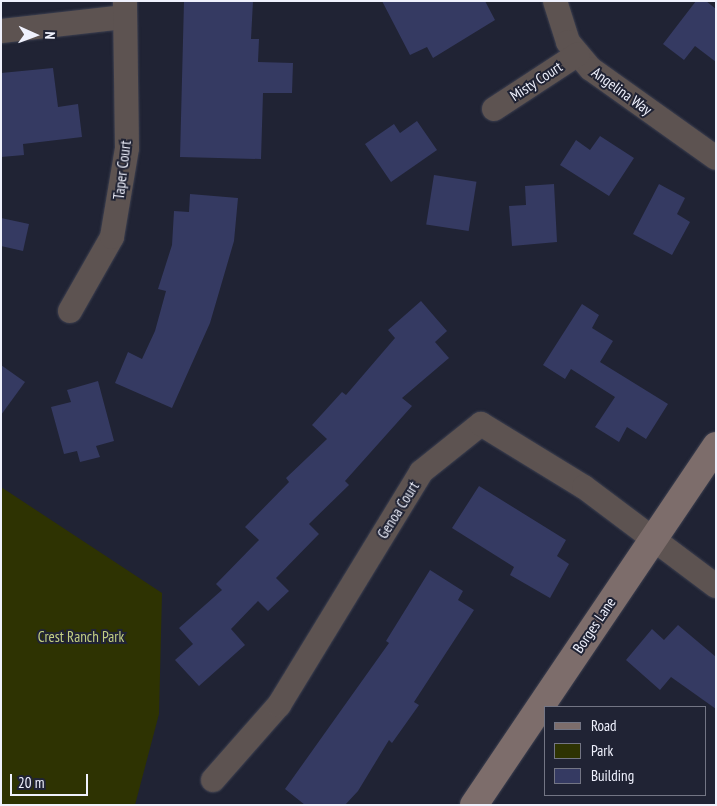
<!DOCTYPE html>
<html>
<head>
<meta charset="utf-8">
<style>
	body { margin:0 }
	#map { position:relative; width:717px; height:806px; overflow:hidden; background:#202334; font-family:"PT Sans Narrow",sans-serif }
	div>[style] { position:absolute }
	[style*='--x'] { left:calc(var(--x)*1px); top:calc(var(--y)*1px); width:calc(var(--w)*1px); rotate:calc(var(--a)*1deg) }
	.green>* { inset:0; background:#2e3302 }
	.building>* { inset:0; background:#353a62; transform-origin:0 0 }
	.roads { filter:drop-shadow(0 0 1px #3d4050) drop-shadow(0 0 1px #3d4050) }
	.street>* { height:24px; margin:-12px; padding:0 12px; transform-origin:12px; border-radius:12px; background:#5d5351 }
	.secondary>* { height:28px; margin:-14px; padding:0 14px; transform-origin:14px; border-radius:14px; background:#7d6d6b }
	span { translate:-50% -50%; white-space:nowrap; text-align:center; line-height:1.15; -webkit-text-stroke:4px #202334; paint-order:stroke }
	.street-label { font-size:15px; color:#eff1fd }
	.park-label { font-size:15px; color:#c3cf83 }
	.frame { position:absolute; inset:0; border:2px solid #eff1fd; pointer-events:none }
	.legend { position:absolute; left:544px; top:706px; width:162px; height:90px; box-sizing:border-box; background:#202334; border:1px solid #737584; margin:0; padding:6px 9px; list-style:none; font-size:15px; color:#eff1fd }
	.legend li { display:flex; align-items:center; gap:10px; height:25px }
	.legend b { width:25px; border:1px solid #737584 }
	.north { position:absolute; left:10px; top:10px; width:50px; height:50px; -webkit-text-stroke:4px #202334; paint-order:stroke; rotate:92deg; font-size:14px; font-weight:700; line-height:20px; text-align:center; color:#eff1fd }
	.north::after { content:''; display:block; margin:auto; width:18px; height:22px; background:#eff1fd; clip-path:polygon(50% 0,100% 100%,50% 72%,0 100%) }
	.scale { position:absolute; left:10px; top:774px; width:78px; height:22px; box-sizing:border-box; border:2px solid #eff1fd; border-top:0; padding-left:6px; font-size:15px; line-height:18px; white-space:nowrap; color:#eff1fd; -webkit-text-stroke:4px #202334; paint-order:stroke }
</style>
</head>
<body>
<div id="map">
	<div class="green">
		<div style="clip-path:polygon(1px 487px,162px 593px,159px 714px,135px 805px,1px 805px)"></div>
	</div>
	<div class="building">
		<div style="clip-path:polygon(184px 1px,253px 1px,251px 39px,259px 39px,258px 62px,293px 63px,292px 93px,263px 93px,261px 159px,180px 157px)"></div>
		<div style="clip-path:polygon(382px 1px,485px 1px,495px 20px,433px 58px,427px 47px,410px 55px)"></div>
		<div style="clip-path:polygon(696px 1px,706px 1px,716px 9px,716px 62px,695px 46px,684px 60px,663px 44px)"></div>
		<div style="clip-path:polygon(53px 68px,58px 107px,78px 104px,82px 137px,23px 144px,24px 155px,1px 157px,1px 73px)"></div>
		<div style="clip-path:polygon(417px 121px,437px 150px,391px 182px,365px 144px,394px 124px,400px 133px)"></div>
		<div style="clip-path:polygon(600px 136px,634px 158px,609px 196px,560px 165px,576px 140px,590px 150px)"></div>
		<div style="left:434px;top:175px;width:43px;height:50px;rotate:9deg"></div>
		<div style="clip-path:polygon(554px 184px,557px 242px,512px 246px,509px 206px,526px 205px,525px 186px)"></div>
		<div style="clip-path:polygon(659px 184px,685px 198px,677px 214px,690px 222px,672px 255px,633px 234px)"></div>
		<div style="clip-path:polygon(190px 194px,238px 198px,234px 241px,210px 323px,172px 408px,115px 383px,128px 352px,142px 359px,155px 331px,166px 291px,158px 289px,172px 245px,174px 211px,189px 212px)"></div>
		<div style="clip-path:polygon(1px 218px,29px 224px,23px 251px,1px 246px)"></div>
		<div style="clip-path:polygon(421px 301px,447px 331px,435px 342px,449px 358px,402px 398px,412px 406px,345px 481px,349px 485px,309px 524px,319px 534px,276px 578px,289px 591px,268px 611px,258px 601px,231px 629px,245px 645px,199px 686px,175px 660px,193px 644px,179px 628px,222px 590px,216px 584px,259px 540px,245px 527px,289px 482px,286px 478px,327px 439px,312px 425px,342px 392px,346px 395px,395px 338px,388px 330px)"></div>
		<div style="clip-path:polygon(582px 304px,599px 315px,592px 328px,613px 341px,600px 362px,668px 404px,646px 439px,627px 427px,619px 442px,595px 427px,615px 397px,571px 369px,565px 379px,543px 365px)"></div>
		<div style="clip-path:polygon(1px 365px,25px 382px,1px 415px)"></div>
		<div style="clip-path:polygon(98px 381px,114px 441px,96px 446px,100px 457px,80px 462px,77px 451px,64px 454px,51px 407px,71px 402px,67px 390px)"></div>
		<div style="clip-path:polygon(479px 486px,566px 540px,557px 556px,569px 564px,550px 598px,510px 575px,514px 567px,452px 528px)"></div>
		<div style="clip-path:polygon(430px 570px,463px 591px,458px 600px,474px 610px,414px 702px,419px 705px,392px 743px,389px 740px,358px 791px,345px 805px,305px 805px,285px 789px,389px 643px,386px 641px)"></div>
		<div style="clip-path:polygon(678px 625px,716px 657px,716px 709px,671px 677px,660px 690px,626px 660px,652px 629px,664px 640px)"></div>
	</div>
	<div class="roads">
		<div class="street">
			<div style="--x:555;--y:1;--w:43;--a:72.4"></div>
			<div style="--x:568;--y:42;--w:35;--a:50"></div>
			<div style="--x:591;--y:69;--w:153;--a:35.5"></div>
			<div style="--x:1;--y:31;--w:124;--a:-6.5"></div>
			<div style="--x:494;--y:109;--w:100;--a:-33.2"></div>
			<div style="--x:70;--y:311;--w:85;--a:-60.4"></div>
			<div style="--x:112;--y:237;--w:90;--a:-80.4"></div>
			<div style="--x:127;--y:148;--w:147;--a:-90.8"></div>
			<div style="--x:213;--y:780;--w:100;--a:-48.7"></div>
			<div style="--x:279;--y:705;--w:273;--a:-58.6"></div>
			<div style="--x:421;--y:472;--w:77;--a:-38.7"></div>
			<div style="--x:481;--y:424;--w:121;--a:31.5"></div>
			<div style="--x:584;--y:487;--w:165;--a:36.9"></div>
		</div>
		<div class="secondary">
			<div style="--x:474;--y:805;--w:433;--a:-56"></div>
		</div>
	</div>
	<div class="street-label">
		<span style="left:536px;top:81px;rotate:-33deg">Misty Court</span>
		<span style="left:622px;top:91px;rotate:36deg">Angelina Way</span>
		<span style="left:122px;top:170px;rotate:-83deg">Taper Court</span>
		<span style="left:398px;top:510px;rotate:-58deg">Genoa Court</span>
		<span style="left:594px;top:625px;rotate:-56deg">Borges Lane</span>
	</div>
	<div class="park-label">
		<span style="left:81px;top:637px">Crest Ranch Park</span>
	</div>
	<div class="frame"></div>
	<ul class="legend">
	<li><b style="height:6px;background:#7d6d6b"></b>Road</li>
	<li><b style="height:14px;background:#2e3302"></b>Park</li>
	<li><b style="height:14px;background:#353a62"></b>Building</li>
	</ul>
	<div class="north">N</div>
	<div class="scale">20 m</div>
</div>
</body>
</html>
